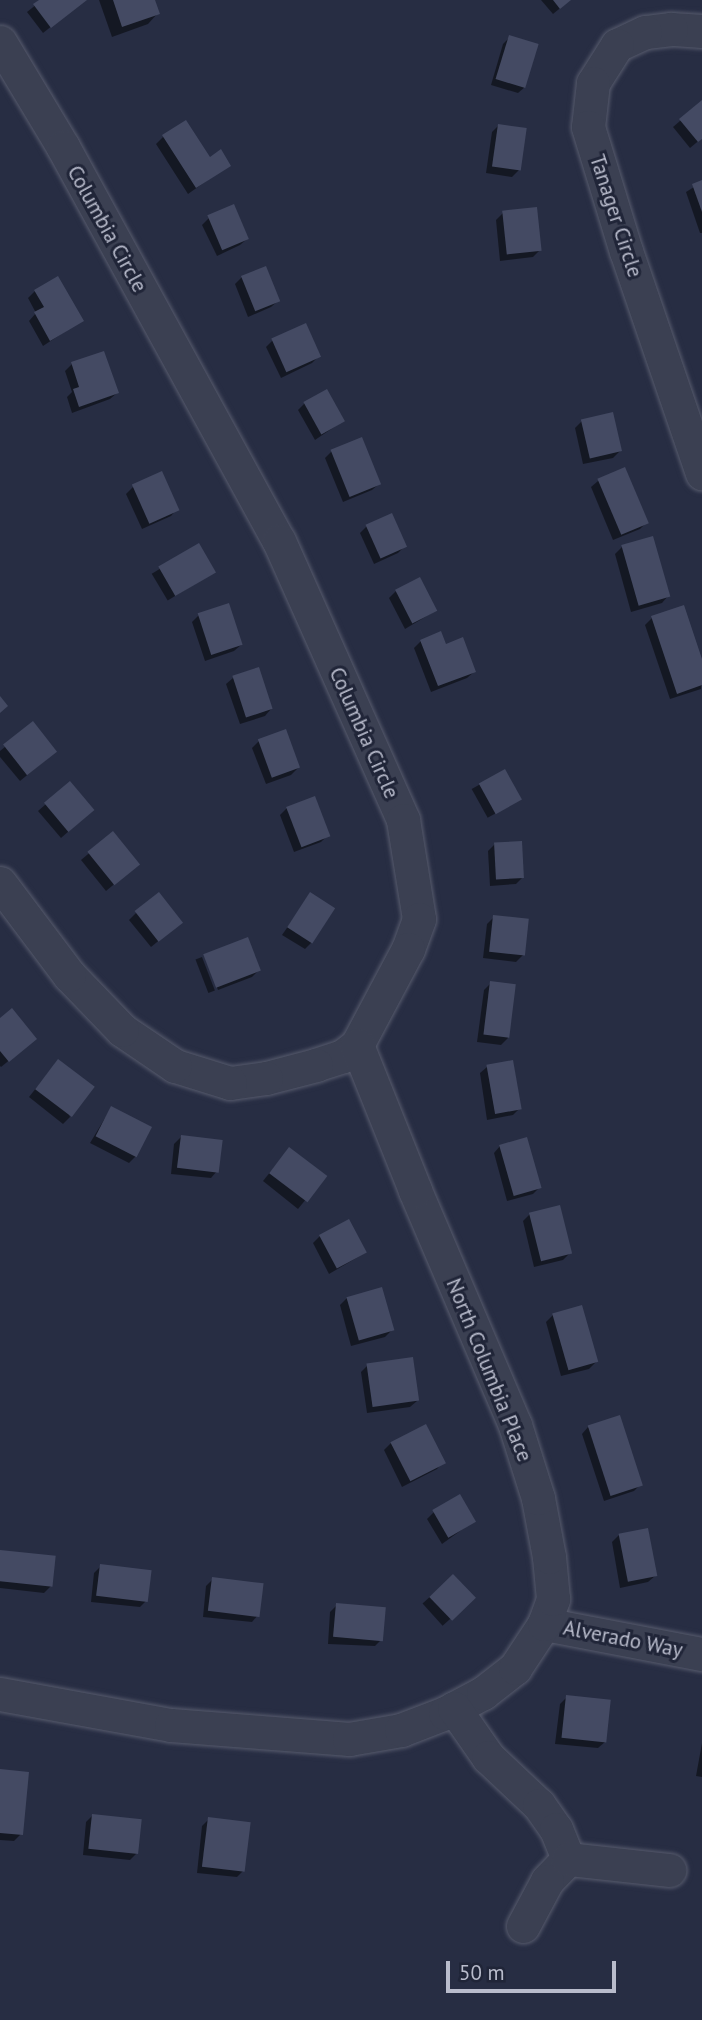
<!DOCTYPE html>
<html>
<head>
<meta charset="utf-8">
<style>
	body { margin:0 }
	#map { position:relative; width:702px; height:2020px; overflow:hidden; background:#272d43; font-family:"PT Sans",sans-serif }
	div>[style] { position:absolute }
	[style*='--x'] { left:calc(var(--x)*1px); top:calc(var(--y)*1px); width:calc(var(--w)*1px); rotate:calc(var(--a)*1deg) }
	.shadow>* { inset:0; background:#0007; transform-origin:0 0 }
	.building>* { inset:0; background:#444a63; transform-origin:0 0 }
	.roads { filter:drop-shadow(0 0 2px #575b6d) drop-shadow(0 0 2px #575b6d) }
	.minor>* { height:33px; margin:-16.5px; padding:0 16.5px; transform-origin:16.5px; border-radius:16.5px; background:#3b4052 }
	span { translate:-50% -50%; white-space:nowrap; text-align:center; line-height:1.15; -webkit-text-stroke:6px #202538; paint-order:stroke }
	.street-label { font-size:21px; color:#b9bccc }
	.scale { position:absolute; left:446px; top:1961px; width:170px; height:32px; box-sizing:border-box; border:4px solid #b9bccc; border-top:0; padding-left:9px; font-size:21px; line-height:24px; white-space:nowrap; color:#b9bccc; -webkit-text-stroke:5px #202538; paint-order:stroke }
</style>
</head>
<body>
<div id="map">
	<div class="shadow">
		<div style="clip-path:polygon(42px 0,85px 0,43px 33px,27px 12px)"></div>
		<div style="clip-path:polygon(99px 0,153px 0,158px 13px,148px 24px,112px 37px)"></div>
		<div style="clip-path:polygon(541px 0,570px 0,553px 14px)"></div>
		<div style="clip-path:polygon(510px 37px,537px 45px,525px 87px,518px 93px,491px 85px,503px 44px)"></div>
		<div style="clip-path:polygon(702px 102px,702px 138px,690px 148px,673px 127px)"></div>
		<div style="clip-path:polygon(499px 125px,519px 170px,512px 177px,486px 173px,492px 132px)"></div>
		<div style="clip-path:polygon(163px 137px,209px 159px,229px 165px,188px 194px,156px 144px)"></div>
		<div style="clip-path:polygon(702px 182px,702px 233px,700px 233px,686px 192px)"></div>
		<div style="clip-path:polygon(503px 213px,540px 250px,533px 257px,500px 261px,496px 220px)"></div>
		<div style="clip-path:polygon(209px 218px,247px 239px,240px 245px,217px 256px,202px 225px)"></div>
		<div style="clip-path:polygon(242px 277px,278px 301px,271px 307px,248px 317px,235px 284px)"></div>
		<div style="clip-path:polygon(35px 291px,81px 321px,43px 346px,29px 321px,36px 313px,28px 298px)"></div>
		<div style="clip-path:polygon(273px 340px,319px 356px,312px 363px,281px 378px,266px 347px)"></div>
		<div style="clip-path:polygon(72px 364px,117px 393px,110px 399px,72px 413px,67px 397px,72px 392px,65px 371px)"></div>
		<div style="clip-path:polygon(305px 403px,343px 421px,315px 440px,298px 410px)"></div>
		<div style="clip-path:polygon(582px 421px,620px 451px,613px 458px,583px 464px,575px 428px)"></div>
		<div style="clip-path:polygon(332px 451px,379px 484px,372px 490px,343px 502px,325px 458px)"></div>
		<div style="clip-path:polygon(624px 469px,647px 522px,640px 529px,613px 540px,591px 487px,598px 481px)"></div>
		<div style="clip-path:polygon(133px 487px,177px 509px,171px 516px,142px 529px,126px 494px)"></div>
		<div style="clip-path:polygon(367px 526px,405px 546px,398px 553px,374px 564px,360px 533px)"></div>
		<div style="clip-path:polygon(652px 538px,668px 596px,662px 603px,631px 612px,615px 554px,622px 547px)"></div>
		<div style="left:198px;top:546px;width:31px;height:54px;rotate:59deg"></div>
		<div style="clip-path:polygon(396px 591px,435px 611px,405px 629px,389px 598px)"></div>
		<div style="clip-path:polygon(199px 615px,241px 645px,234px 651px,205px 661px,192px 622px)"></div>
		<div style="clip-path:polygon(652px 618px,702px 664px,701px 689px,670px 699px,645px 625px)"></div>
		<div style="clip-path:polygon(421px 641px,445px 647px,474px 672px,467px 678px,431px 692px,414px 648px)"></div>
		<div style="clip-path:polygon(233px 678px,271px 709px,265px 716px,240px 724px,226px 684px)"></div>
		<div style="clip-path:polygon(33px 724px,48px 758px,20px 781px,0 757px,0 751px)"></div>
		<div style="clip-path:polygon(259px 741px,298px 768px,291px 775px,266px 784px,252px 748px)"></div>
		<div style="left:504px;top:771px;width:33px;height:37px;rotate:61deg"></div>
		<div style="clip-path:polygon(69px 784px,85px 817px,61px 838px,38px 811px)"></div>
		<div style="clip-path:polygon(287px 808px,328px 835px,321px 842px,294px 852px,280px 815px)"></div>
		<div style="clip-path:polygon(113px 833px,130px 871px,106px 891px,81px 860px)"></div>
		<div style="clip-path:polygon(495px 844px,523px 877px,516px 884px,490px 886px,488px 851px)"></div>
		<div style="clip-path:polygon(310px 895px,312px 942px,305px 949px,282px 935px)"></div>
		<div style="clip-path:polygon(136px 913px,173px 929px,151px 947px,129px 920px)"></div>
		<div style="clip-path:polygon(494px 917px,523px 955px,516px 962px,483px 958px,487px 924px)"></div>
		<div style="clip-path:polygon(204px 955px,259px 970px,252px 977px,218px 990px)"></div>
		<div style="left:202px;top:957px;width:36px;height:7px;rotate:69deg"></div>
		<div style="clip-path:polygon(491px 983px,508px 1038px,501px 1045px,477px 1042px,484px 990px)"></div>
		<div style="clip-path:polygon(0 1020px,28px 1045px,1px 1067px,0 1066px)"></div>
		<div style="clip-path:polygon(487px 1067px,520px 1108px,513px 1115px,487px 1120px,480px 1073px)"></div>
		<div style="clip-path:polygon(52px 1068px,70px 1117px,63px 1124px,29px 1097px)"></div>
		<div style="clip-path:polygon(111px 1108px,136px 1156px,129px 1163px,90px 1143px)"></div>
		<div style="clip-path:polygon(181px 1137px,217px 1171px,211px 1178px,171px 1174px,174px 1144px)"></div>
		<div style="clip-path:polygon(500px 1146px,540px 1187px,533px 1194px,507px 1201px,494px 1153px)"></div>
		<div style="clip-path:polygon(283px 1156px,324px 1177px,298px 1209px,263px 1181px)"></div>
		<div style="clip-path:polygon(530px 1214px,570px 1253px,563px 1260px,534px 1267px,523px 1221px)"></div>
		<div style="clip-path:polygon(320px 1236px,365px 1253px,329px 1274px,313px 1243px)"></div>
		<div style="clip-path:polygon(347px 1298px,392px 1330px,385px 1337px,351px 1346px,340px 1305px)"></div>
		<div style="clip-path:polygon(553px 1315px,596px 1362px,589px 1369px,561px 1376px,546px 1322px)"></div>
		<div style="clip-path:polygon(368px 1365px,417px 1401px,410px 1407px,367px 1413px,361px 1372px)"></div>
		<div style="clip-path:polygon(425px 1426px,443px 1462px,437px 1469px,402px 1487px,384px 1450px,391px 1443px)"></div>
		<div style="clip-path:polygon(588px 1427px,641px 1484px,634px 1491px,604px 1501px,582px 1434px)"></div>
		<div style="clip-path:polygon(434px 1512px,474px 1521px,442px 1544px,427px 1519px)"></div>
		<div style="clip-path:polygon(619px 1535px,655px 1576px,648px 1582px,620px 1588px,612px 1542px)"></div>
		<div style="clip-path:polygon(0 1551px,51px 1586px,44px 1593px,0 1588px)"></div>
		<div style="clip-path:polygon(101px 1566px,147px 1600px,140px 1607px,91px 1602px,94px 1573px)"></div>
		<div style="left:453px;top:1576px;width:30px;height:41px;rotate:48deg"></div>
		<div style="clip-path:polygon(213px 1579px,258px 1615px,252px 1622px,203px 1617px,206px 1586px)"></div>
		<div style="clip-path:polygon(337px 1605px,382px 1639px,375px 1646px,328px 1644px,330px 1612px)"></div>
		<div style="clip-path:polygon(567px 1697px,605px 1742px,598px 1748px,555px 1744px,560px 1704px)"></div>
		<div style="clip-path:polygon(702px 1743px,702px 1777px,696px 1776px)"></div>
		<div style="clip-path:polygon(0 1771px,21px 1834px,14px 1841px,0 1840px)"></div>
		<div style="clip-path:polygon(93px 1815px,137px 1853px,130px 1860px,83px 1855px,86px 1822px)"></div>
		<div style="clip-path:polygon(209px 1819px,244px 1870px,237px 1877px,197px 1873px,202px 1826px)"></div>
	</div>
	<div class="building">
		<div style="clip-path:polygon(39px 0,87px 0,51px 28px,33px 4px)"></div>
		<div style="clip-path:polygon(113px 0,155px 0,160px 14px,122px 27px)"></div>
		<div style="clip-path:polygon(553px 0,571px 0,560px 9px)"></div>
		<div style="left:509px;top:35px;width:31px;height:46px;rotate:17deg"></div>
		<div style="clip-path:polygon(702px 100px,702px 139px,698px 142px,679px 119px)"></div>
		<div style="clip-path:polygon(186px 120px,210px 157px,221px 149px,231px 166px,196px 188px,162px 135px)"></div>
		<div style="left:498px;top:124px;width:29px;height:43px;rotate:8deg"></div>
		<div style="clip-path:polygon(702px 180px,702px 212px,692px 184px)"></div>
		<div style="left:234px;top:204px;width:38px;height:29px;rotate:67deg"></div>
		<div style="left:537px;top:207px;width:44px;height:35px;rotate:84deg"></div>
		<div style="left:266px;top:266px;width:38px;height:27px;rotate:68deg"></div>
		<div style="clip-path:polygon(58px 276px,84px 321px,50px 341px,34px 312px,44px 307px,34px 290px)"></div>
		<div style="left:306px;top:323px;width:37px;height:38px;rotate:66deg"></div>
		<div style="clip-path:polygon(104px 351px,119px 393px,79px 407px,73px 389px,79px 387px,71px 362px)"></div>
		<div style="left:327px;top:389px;width:37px;height:27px;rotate:61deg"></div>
		<div style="left:613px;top:412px;width:40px;height:33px;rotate:77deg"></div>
		<div style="left:362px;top:437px;width:51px;height:34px;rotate:68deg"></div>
		<div style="left:625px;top:467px;width:61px;height:30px;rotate:67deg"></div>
		<div style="left:162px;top:471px;width:43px;height:33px;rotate:66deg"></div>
		<div style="left:392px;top:513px;width:37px;height:29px;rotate:66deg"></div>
		<div style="left:653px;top:536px;width:63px;height:33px;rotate:74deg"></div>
		<div style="left:199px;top:543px;width:34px;height:47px;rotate:60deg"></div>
		<div style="left:420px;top:577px;width:38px;height:28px;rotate:63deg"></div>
		<div style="left:229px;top:603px;width:44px;height:33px;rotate:72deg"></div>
		<div style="clip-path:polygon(684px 605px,702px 659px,702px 685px,677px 694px,651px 616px)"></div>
		<div style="clip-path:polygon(441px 631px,446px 644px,463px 637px,476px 672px,438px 686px,420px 640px)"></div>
		<div style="left:259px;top:667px;width:44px;height:28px;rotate:72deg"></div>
		<div style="clip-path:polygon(0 696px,8px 706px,0 713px)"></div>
		<div style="left:33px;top:721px;width:39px;height:38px;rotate:52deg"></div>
		<div style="left:286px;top:729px;width:41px;height:30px;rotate:70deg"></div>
		<div style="left:505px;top:769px;width:35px;height:30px;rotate:61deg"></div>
		<div style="left:70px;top:781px;width:38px;height:34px;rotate:50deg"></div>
		<div style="left:315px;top:796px;width:43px;height:31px;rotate:69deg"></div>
		<div style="left:113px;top:831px;width:43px;height:33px;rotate:51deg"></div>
		<div style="left:522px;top:841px;width:37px;height:28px;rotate:87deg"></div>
		<div style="left:159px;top:892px;width:39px;height:31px;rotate:52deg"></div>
		<div style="left:310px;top:892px;width:30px;height:42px;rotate:33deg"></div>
		<div style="left:493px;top:915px;width:36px;height:37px;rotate:6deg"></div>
		<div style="left:248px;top:937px;width:36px;height:48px;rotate:69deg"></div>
		<div style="left:490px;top:981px;width:26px;height:54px;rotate:7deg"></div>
		<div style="clip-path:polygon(12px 1008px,37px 1039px,9px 1062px,0 1051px,0 1018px)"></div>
		<div style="left:58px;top:1059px;width:46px;height:38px;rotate:37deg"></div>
		<div style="left:513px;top:1060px;width:50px;height:27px;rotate:80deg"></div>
		<div style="left:111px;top:1106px;width:46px;height:34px;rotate:27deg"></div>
		<div style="left:181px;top:1135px;width:42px;height:33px;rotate:7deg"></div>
		<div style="left:527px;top:1137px;width:53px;height:29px;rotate:74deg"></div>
		<div style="left:289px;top:1147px;width:48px;height:33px;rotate:37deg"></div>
		<div style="left:560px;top:1205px;width:50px;height:32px;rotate:76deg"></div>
		<div style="left:349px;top:1219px;width:38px;height:34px;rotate:62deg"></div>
		<div style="left:382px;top:1287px;width:45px;height:37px;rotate:74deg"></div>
		<div style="left:582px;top:1305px;width:59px;height:31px;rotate:74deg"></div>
		<div style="left:413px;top:1357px;width:44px;height:47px;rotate:82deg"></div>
		<div style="left:620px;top:1415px;width:74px;height:34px;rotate:72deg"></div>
		<div style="left:426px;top:1424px;width:44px;height:40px;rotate:63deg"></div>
		<div style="left:460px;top:1494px;width:32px;height:32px;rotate:60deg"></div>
		<div style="left:648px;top:1528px;width:49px;height:30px;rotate:79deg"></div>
		<div style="left:0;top:1550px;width:56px;height:31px;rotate:6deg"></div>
		<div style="left:100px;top:1564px;width:52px;height:32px;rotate:7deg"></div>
		<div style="left:453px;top:1574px;width:33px;height:33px;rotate:46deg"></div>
		<div style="left:212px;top:1577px;width:52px;height:34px;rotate:7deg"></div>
		<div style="left:336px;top:1603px;width:50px;height:34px;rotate:5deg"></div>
		<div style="left:566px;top:1695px;width:45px;height:43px;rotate:6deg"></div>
		<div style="clip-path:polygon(0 1769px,29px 1772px,23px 1835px,0 1833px)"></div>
		<div style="left:92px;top:1814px;width:50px;height:35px;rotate:6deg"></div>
		<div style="left:208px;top:1817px;width:43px;height:50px;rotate:7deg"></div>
	</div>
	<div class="roads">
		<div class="minor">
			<div style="--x:702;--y:31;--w:31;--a:-176"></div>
			<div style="--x:671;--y:29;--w:26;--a:173"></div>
			<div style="--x:645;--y:32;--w:31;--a:155"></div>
			<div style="--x:617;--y:45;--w:45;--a:122.3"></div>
			<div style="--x:593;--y:83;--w:44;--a:96.5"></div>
			<div style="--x:588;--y:127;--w:130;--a:73"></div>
			<div style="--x:626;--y:251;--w:235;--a:71.1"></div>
			<div style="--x:0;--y:42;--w:122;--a:59"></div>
			<div style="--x:63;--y:147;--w:449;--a:61.3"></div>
			<div style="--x:279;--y:541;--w:305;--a:66"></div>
			<div style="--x:403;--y:820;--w:100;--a:80.8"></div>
			<div style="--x:419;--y:919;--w:32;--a:110"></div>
			<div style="--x:408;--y:949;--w:109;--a:118"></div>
			<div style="--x:357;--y:1045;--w:18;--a:142"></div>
			<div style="--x:343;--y:1056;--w:28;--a:162"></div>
			<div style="--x:316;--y:1065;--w:52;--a:165.4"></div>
			<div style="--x:266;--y:1078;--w:36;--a:172"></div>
			<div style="--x:230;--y:1083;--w:58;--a:-162.8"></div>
			<div style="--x:175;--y:1066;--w:64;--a:-145.8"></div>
			<div style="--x:122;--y:1030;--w:76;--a:-133.9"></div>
			<div style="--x:69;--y:975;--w:115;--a:-126.9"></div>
			<div style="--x:544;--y:1624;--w:161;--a:10.8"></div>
			<div style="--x:0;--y:1694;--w:174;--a:10.3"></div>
			<div style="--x:171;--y:1725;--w:179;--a:4.5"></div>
			<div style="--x:349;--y:1739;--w:53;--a:-9.8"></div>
			<div style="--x:401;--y:1730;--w:47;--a:-21.1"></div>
			<div style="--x:445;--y:1713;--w:43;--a:-27.8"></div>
			<div style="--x:483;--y:1693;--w:41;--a:-38"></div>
			<div style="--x:515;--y:1668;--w:53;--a:-56.6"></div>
			<div style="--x:544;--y:1624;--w:27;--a:-70"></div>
			<div style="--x:553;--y:1599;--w:42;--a:-95.4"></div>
			<div style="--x:549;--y:1557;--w:60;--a:-100.6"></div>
			<div style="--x:538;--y:1498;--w:77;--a:-107.5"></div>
			<div style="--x:515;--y:1425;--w:255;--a:-113.1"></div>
			<div style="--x:415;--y:1190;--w:156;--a:-111.8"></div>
			<div style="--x:454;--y:1708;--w:60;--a:55.2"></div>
			<div style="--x:488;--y:1757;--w:70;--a:43.3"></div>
			<div style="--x:539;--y:1805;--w:29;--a:55"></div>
			<div style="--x:556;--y:1829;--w:32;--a:68"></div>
			<div style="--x:568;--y:1859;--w:30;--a:134"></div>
			<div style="--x:547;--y:1881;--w:51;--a:118.1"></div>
			<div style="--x:568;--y:1859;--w:102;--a:6.2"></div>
		</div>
	</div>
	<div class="street-label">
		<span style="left:616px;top:216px;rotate:72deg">Tanager Circle</span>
		<span style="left:107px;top:229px;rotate:61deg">Columbia Circle</span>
		<span style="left:364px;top:733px;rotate:66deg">Columbia Circle</span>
		<span style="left:489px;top:1370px;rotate:68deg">North Columbia Place</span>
		<span style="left:623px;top:1639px;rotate:11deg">Alverado Way</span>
	</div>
	<div class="scale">50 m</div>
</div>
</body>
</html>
